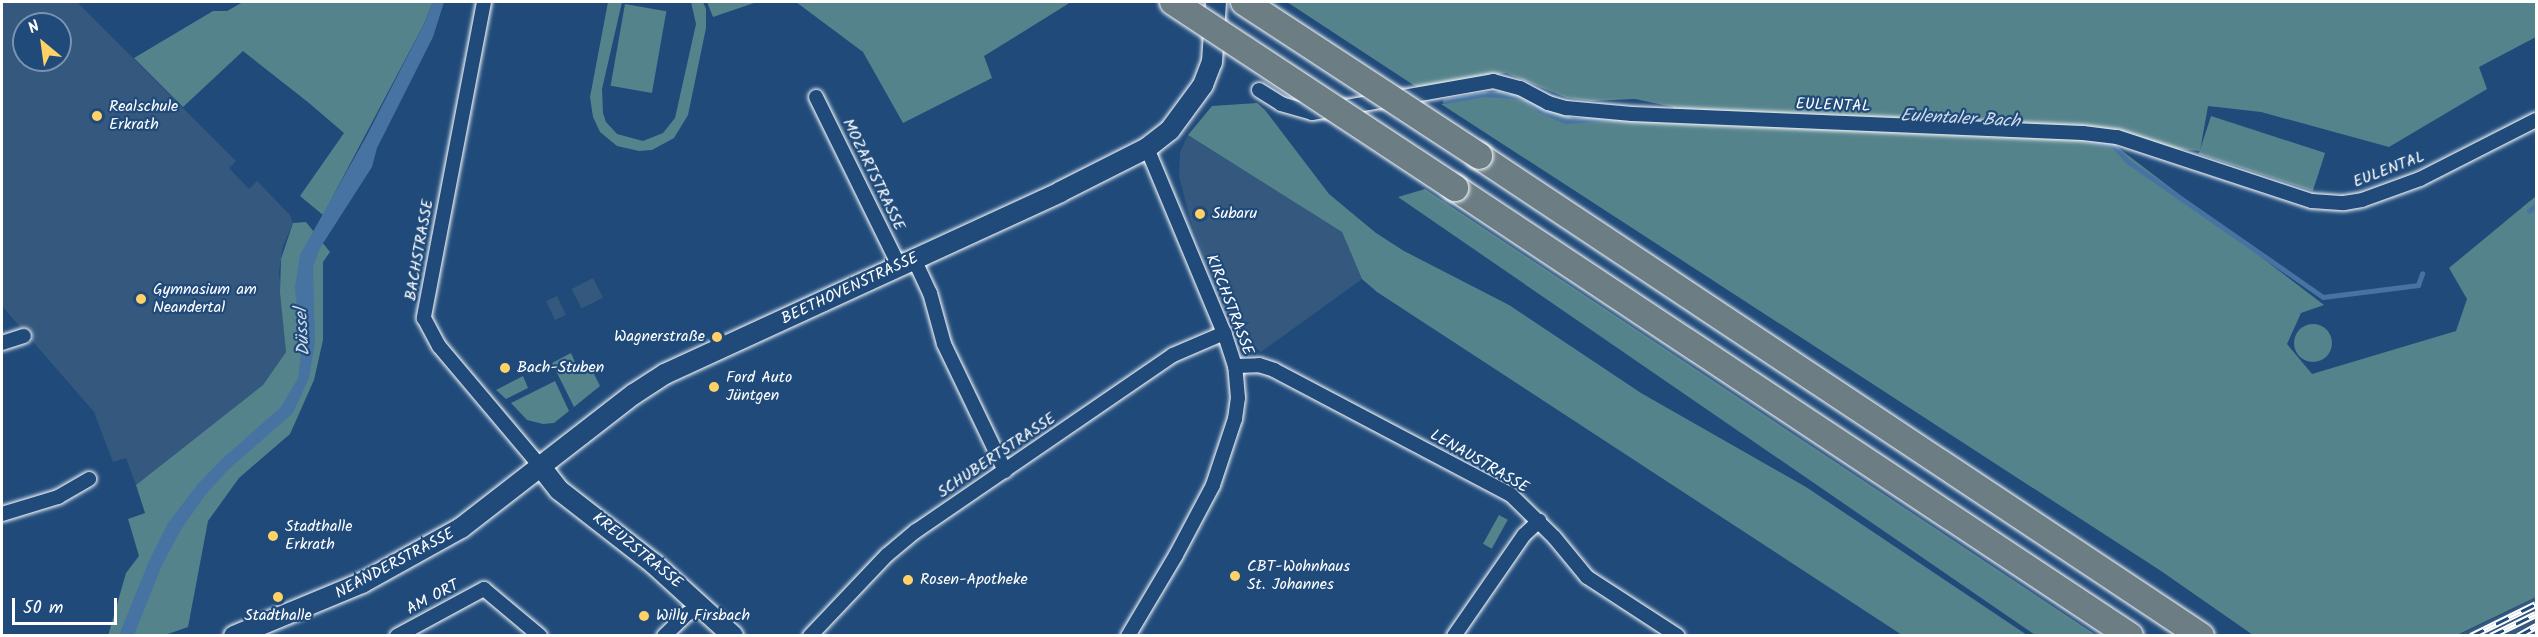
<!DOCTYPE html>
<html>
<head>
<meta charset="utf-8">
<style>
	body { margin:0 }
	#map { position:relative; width:2538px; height:637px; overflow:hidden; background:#1f4a7a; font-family:Kalam,sans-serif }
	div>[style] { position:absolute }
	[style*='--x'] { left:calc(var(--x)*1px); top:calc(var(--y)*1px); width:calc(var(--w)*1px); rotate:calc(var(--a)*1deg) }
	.built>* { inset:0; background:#35587e; transform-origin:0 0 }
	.green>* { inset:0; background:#55838c; transform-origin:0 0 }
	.round { border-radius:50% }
	.water>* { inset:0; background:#4773a2 }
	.stream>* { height:4.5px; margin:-2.25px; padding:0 2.25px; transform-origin:2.25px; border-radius:2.25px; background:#4773a2 }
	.roads { filter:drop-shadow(0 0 2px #fff) drop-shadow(0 0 2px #fff) }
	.street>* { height:14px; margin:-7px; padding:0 7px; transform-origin:7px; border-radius:7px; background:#1f4a7a }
	.secondary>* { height:20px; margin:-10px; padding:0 10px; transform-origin:10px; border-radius:10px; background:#1f4a7a }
	.highway>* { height:26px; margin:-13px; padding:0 13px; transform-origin:13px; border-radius:13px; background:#6c7e84 }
	.rail>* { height:7px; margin-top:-3.5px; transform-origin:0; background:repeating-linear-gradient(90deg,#1f4a7a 0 14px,#fff 0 28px); box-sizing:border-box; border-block:2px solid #fff }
	.bridges { filter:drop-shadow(0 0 2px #fff) drop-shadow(0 0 2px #fff) }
	.highway-bridge>* { height:26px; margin:-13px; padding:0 13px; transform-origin:13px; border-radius:13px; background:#6c7e84 }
	.dots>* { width:16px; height:16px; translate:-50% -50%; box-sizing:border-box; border:3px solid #1f4a7a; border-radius:50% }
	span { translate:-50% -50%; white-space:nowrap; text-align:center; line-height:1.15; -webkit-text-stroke:4.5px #1f4a7a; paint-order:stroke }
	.street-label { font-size:16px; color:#fff }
	.poi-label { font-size:16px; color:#fff }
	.left { translate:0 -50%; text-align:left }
	.right { translate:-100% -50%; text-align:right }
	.water-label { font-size:18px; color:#d1dce8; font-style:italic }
	.frame { position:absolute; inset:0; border:3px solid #fff; pointer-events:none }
	.north { position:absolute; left:12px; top:12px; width:60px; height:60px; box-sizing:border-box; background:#1f4a7a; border:2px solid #7992af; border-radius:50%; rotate:331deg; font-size:16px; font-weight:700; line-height:24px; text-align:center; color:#fff }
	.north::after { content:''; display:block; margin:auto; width:21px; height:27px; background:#ffd166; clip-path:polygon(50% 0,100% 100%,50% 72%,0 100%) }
	.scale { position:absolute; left:12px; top:598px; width:105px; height:27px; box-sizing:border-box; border:3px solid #fff; border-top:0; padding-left:8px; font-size:18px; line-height:21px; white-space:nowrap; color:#fff; -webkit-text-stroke:4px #1f4a7a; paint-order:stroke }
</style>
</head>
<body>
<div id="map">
	<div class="built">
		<div style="clip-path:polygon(evenodd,2px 2px,77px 2px,236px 161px,229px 168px,249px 189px,257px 181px,290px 215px,293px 223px,283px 246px,279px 272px,286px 352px,263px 385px,136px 485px,126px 458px,113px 462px,94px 412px,2px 306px,2px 2px,24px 24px,60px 24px,60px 60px,24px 60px,24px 24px)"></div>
		<div style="clip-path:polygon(1188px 135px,1342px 232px,1362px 279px,1261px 352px,1239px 334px,1229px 319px,1190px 219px,1179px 176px,1180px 152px)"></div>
		<div style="left:593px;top:278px;width:22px;height:24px;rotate:63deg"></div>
		<div style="left:557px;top:296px;width:21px;height:12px;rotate:65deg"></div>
		<div style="clip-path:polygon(2536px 597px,2536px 635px,2457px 636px,2509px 611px)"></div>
	</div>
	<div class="green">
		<div style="clip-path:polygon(243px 2px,433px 2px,424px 24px,323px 215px,300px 196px,344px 133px,309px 103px,243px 51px,183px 107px,134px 58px,213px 11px,227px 11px)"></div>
		<div style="clip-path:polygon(608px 2px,622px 2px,602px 89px,603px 113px,606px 122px,617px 134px,643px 141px,663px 133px,675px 118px,696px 24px,691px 2px,703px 2px,706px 9px,706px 28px,688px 115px,674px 138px,652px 150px,639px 151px,617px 146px,600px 132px,593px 117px,590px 97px)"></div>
		<div style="clip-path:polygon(707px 2px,757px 2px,713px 17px)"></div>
		<div style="clip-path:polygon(796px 2px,1071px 2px,984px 56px,992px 78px,903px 123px,863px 52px)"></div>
		<div style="clip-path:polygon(1287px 2px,2536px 2px,2536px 37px,2479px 67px,2487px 89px,2389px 147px,2261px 112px,2208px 106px,2200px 151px,2112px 143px,2324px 305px,2301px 313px,2287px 344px,2312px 374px,2456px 331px,2467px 299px,2449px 268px,2536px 196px,2536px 597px,2457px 635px,2253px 635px,2161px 571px,1441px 104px,1499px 91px,1578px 120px,1610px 116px,1670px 123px,1673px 107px,1635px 99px,1591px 101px,1567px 98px,1506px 73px,1418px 88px)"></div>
		<div style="left:625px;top:4px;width:42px;height:83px;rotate:10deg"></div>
		<div style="clip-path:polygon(1257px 103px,1265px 110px,1329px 194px,1376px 233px,1404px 251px,1509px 305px,1641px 393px,1806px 487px,2027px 635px,1902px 635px,1377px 292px,1362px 279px,1342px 232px,1188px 135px,1212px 106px)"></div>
		<div style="left:2211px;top:116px;width:120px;height:40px;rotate:18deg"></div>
		<div style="clip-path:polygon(1425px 189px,2096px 635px,2035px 635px,1398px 197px)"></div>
		<div style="clip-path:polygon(306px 222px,330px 252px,323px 262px,323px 340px,314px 380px,290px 434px,239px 478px,208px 521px,188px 627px,165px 635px,108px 636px,126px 573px,139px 556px,128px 519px,145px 513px,136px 485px,263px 385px,286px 352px,280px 292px,281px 259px,293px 223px)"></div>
		<div class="round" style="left:2294px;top:324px;width:38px;height:38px"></div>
		<div style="clip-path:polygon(571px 353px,579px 371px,590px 366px,600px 386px,574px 407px,552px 363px)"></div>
		<div style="clip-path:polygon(523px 376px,528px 388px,506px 399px,496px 390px)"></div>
		<div style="clip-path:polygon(555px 381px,569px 411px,554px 423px,543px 424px,527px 420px,511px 403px)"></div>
		<div style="left:1499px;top:515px;width:10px;height:33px;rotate:29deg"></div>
	</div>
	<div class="water">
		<div style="clip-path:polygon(433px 2px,444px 2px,433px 37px,377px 148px,372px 167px,320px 248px,313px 267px,315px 342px,309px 378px,293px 413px,227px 471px,206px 494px,182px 528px,162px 565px,134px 635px,119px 635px,149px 561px,168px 523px,197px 485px,221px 460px,281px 407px,298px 378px,301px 353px,295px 287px,300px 255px,366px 137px,424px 24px)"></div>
	</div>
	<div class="stream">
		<div style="--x:1445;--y:101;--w:40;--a:-10"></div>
		<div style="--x:1484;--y:94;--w:41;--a:4.2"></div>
		<div style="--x:1525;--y:97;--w:20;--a:41"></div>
		<div style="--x:1540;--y:110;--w:28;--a:23"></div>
		<div style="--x:1566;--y:121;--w:44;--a:-3.9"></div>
		<div style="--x:2088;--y:140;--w:25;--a:11"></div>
		<div style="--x:2113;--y:145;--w:23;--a:47"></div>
		<div style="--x:2129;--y:162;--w:236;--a:34.8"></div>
		<div style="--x:2323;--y:297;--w:96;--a:-7.2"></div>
		<div style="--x:2418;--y:285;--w:12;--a:-70"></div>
		<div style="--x:2529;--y:211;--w:9;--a:-36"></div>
	</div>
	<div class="roads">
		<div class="street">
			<div style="--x:484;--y:2;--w:322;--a:100.8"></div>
			<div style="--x:424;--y:318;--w:32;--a:62"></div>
			<div style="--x:439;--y:346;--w:158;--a:49.9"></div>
			<div style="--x:1259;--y:90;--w:26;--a:32"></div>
			<div style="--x:1281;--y:104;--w:32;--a:16"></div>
			<div style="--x:1312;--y:113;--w:184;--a:-10"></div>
			<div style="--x:1493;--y:81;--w:28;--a:15"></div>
			<div style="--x:1520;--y:88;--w:32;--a:28"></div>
			<div style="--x:1548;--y:103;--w:19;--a:16"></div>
			<div style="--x:1566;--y:108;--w:66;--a:5.2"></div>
			<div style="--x:1632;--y:114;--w:451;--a:2.4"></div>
			<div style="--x:2083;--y:133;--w:34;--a:7"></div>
			<div style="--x:2117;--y:137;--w:205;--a:18.2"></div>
			<div style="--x:2312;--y:201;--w:32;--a:4"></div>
			<div style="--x:2344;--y:203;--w:18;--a:-9"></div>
			<div style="--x:2362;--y:200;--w:62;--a:-19.9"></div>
			<div style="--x:2420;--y:179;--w:130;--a:-27"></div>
			<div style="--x:816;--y:97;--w:188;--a:63.8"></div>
			<div style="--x:914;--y:259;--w:38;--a:65"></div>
			<div style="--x:930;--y:293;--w:53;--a:74.6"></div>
			<div style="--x:944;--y:344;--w:141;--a:64.3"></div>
			<div style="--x:2;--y:343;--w:23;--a:-18"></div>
			<div style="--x:1235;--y:366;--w:24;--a:-2"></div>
			<div style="--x:1259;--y:365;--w:16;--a:18"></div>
			<div style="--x:1274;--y:370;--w:268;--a:27.8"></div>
			<div style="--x:1511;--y:495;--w:60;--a:44.3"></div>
			<div style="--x:1554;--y:537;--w:52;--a:50.5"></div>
			<div style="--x:1587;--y:577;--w:108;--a:33"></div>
			<div style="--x:2;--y:514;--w:59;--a:-16.9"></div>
			<div style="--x:58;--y:497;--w:36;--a:-30"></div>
			<div style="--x:397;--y:636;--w:99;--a:-28.4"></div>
			<div style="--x:484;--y:589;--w:73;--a:40"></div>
			<div style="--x:664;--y:636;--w:32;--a:-44"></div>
			<div style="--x:687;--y:614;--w:16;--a:-30"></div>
			<div style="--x:810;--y:636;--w:112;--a:-46.5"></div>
			<div style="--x:887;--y:555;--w:38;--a:-40"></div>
			<div style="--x:916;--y:531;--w:311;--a:-34.4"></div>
			<div style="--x:1173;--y:355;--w:56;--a:-23.3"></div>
			<div style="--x:1128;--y:636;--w:94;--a:-59.3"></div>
			<div style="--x:1176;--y:555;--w:79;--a:-62.1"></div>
			<div style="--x:1213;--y:485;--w:70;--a:-71.6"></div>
			<div style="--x:1235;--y:419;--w:21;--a:-82"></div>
			<div style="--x:1238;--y:398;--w:32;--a:-95"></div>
			<div style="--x:1235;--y:366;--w:35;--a:-108"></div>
			<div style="--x:1224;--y:333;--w:200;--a:-112.6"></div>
			<div style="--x:1454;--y:636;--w:123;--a:-55.3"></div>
			<div style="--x:1524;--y:535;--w:21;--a:-43"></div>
		</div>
		<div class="secondary">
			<div style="--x:541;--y:467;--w:29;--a:52"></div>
			<div style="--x:559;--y:490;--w:120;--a:37.9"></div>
			<div style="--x:654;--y:564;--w:107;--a:42.3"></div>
			<div style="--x:234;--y:636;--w:139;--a:-22.5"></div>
			<div style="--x:362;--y:583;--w:113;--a:-29.1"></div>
			<div style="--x:461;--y:528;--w:219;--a:-37.8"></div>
			<div style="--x:634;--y:394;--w:37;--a:-33"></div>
			<div style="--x:665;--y:374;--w:435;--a:-24.7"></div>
			<div style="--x:1060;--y:192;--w:97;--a:-26.8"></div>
			<div style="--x:1147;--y:148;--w:29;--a:-38"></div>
			<div style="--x:1170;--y:130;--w:56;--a:-53.7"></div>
			<div style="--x:1203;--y:85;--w:25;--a:-69"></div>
			<div style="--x:1212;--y:62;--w:60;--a:-86.2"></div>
		</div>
		<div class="highway">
			<div style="--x:1479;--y:156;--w:867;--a:33.62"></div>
			<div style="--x:1455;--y:188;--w:810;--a:33.57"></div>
		</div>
	</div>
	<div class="rail">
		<div style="--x:2471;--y:636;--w:72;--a:-26.2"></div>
		<div style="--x:2491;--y:636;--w:50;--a:-26.1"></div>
		<div style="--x:2518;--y:636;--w:21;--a:-29"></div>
	</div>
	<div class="bridges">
		<div class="highway-bridge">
			<div style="--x:1173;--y:2;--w:338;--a:33.4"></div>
			<div style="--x:1244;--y:2;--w:281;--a:33.2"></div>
		</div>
	</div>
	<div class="dots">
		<div style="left:97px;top:116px;background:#ffd166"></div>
		<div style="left:1200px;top:214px;background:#ffd166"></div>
		<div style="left:141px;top:299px;background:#ffd166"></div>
		<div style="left:717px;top:337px;background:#ffd166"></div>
		<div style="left:505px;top:368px;background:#ffd166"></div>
		<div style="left:714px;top:387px;background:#ffd166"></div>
		<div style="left:273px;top:536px;background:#ffd166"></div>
		<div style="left:1235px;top:576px;background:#ffd166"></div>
		<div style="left:908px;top:580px;background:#ffd166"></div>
		<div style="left:278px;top:597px;background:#ffd166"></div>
		<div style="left:644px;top:616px;background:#ffd166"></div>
	</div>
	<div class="street-label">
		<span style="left:1833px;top:106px;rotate:2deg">EULENTAL</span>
		<span style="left:2389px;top:170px;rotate:-21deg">EULENTAL</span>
		<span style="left:873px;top:175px;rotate:64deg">MOZARTSTRASSE</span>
		<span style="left:420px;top:250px;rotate:-80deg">BACHSTRASSE</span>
		<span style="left:850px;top:289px;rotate:-25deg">BEETHOVENSTRASSE</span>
		<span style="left:1229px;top:305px;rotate:69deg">KIRCHSTRASSE</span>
		<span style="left:997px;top:456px;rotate:-34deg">SCHUBERTSTRASSE</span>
		<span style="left:1479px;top:462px;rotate:30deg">LENAUSTRASSE</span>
		<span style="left:637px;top:551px;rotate:39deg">KREUZSTRASSE</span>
		<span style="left:395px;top:564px;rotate:-28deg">NEANDERSTRASSE</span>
		<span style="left:433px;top:598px;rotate:-28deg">AM ORT</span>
	</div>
	<div class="poi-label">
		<span class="left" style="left:109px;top:116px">Realschule<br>Erkrath</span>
		<span class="left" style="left:1212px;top:214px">Subaru</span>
		<span class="left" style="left:153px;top:299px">Gymnasium am<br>Neandertal</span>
		<span class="right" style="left:705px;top:337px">Wagnerstraße</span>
		<span class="left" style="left:517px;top:368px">Bach-Stuben</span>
		<span class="left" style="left:726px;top:387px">Ford Auto<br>Jüntgen</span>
		<span class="left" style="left:285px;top:536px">Stadthalle<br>Erkrath</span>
		<span class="left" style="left:1247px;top:576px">CBT-Wohnhaus<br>St. Johannes</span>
		<span class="left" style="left:920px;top:580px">Rosen-Apotheke</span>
		<span style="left:278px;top:616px">Stadthalle</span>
		<span class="left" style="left:656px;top:616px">Willy Firsbach</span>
	</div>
	<div class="water-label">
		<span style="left:1960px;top:120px;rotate:3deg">Eulentaler Bach</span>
		<span style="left:304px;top:332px;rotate:-93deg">Düssel</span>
	</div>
	<div class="frame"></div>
	<div class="north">N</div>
	<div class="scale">50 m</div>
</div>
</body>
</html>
